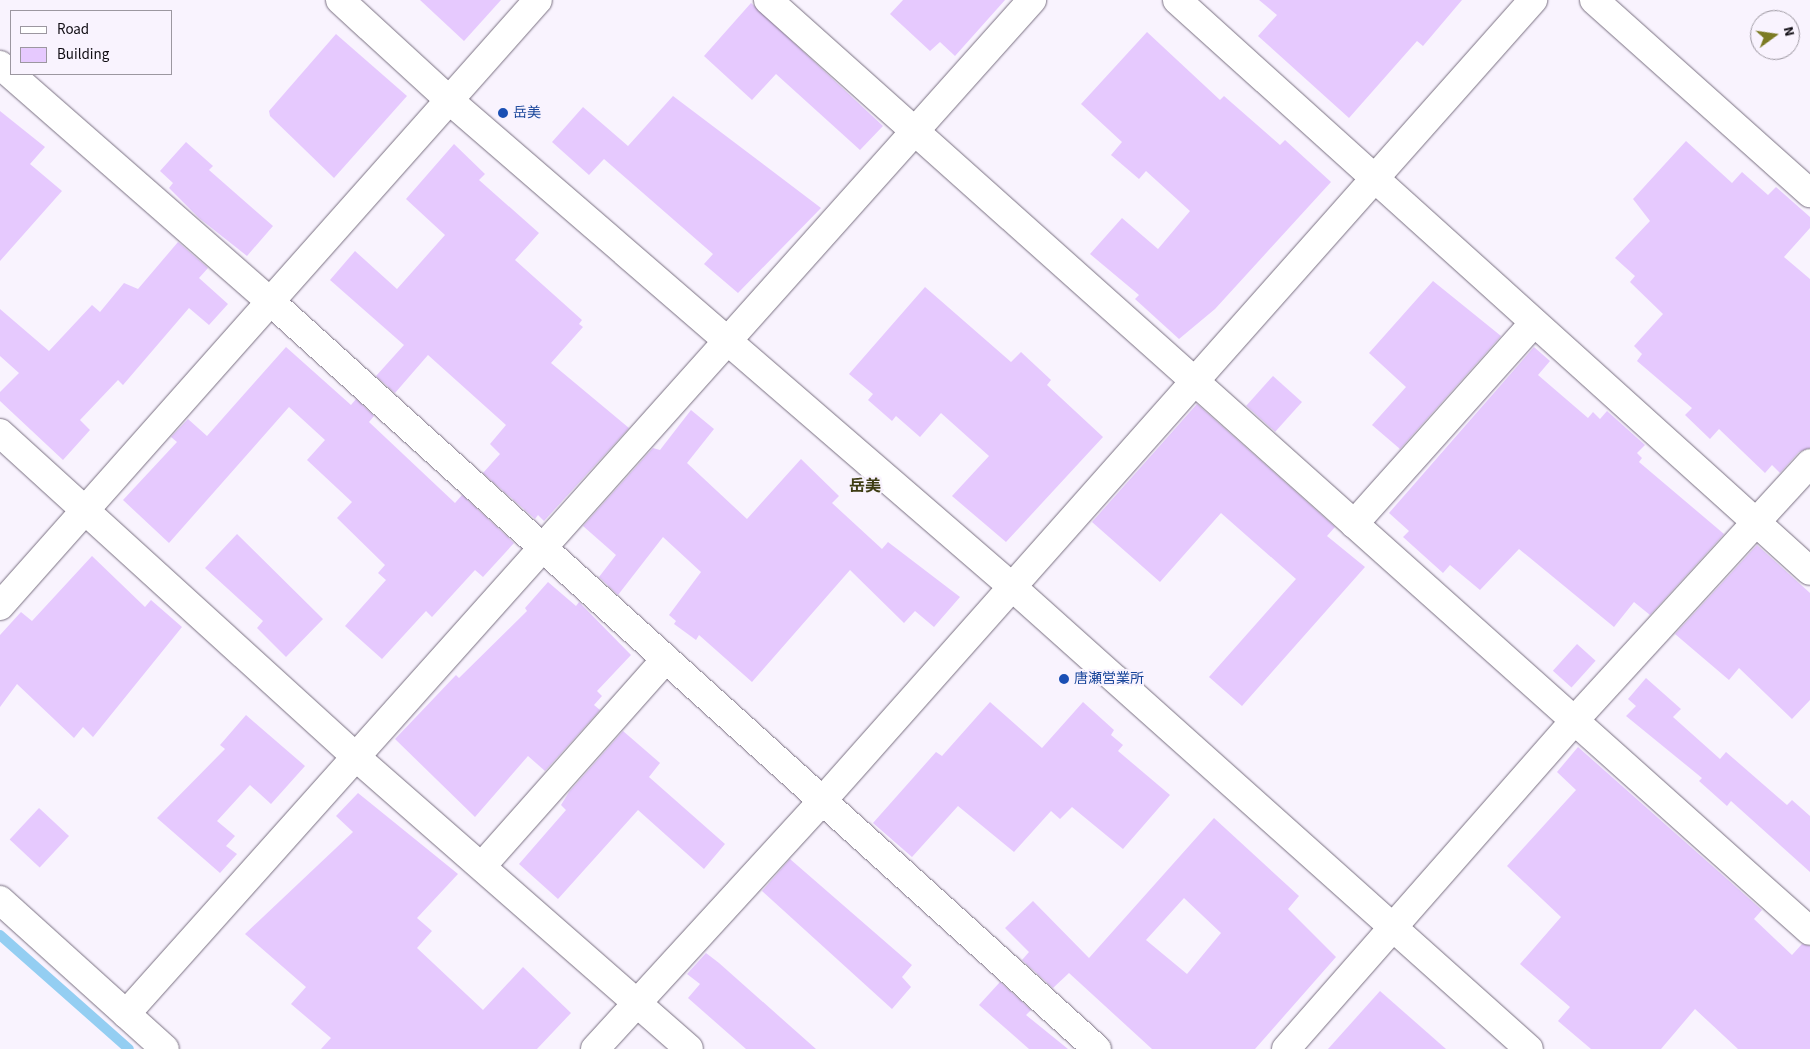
<!DOCTYPE html>
<html>
<head>
<meta charset="utf-8">
<style>
	body { margin:0 }
	#map { position:relative; width:1810px; height:1049px; overflow:hidden; background:#f9f3fe; font-family:"Source Sans 3","Noto Sans JP",sans-serif }
	div>[style] { position:absolute }
	[style*='--x'] { left:calc(var(--x)*1px); top:calc(var(--y)*1px); width:calc(var(--w)*1px); rotate:calc(var(--a)*1deg) }
	.stream>* { height:10px; margin:-5px; padding:0 5px; transform-origin:5px; border-radius:5px; background:#94cef2 }
	.building>* { inset:0; background:#e6c9fe; transform-origin:0 0 }
	.roads { filter:drop-shadow(0 0 1px #797081) drop-shadow(0 0 1px #797081) }
	.minor>* { height:28px; margin:-14px; padding:0 14px; transform-origin:14px; border-radius:14px; background:#fff }
	.tertiary>* { height:28px; margin:-14px; padding:0 14px; transform-origin:14px; border-radius:14px; background:#fff }
	.dots>* { width:14px; height:14px; translate:-50% -50%; box-sizing:border-box; border:2px solid #f9f3fe; border-radius:50% }
	span { translate:-50% -50%; white-space:nowrap; text-align:center; line-height:1.15; -webkit-text-stroke:4px #f9f3fe; paint-order:stroke }
	.transit-label { font-size:14px; color:#164399 }
	.left { translate:0 -50%; text-align:left }
	.quarter-label { font-size:16px; color:#3e3d14; font-weight:700 }
	.legend { position:absolute; left:10px; top:10px; width:162px; height:65px; box-sizing:border-box; background:#f9f3fe; border:1px solid #9c97a0; margin:0; padding:6px 9px; list-style:none; font-size:15px; color:#100d13 }
	.legend li { display:flex; align-items:center; gap:10px; height:25px }
	.legend b { width:25px; border:1px solid #9c97a0 }
	.north { position:absolute; left:1750px; top:10px; width:50px; height:50px; box-sizing:border-box; background:#f9f3fe; border:1px solid #9c97a0; border-radius:50%; rotate:76deg; font-size:14px; font-weight:700; line-height:20px; text-align:center; color:#100d13 }
	.north::after { content:''; display:block; margin:auto; width:18px; height:22px; background:#7c7b23; clip-path:polygon(50% 0,100% 100%,50% 72%,0 100%) }
</style>
</head>
<body>
<div id="map">
	<div class="stream">
		<div style="--x:0;--y:935;--w:172;--a:41.5"></div>
	</div>
	<div class="building">
		<div style="clip-path:polygon(420px 0,501px 0,464px 41px)"></div>
		<div style="clip-path:polygon(903px 0,1005px 0,955px 56px,940px 42px,930px 51px,890px 14px)"></div>
		<div style="clip-path:polygon(1259px 0,1462px 0,1423px 46px,1417px 41px,1349px 118px,1258px 36px,1277px 15px)"></div>
		<div style="clip-path:polygon(751px 3px,883px 126px,860px 150px,776px 74px,752px 100px,704px 56px)"></div>
		<div style="clip-path:polygon(1147px 32px,1220px 100px,1224px 96px,1280px 145px,1285px 140px,1331px 182px,1215px 309px,1179px 339px,1135px 299px,1139px 295px,1090px 254px,1122px 218px,1158px 249px,1190px 211px,1146px 171px,1139px 179px,1111px 155px,1122px 142px,1081px 104px)"></div>
		<div style="clip-path:polygon(336px 34px,407px 96px,334px 178px,270px 116px,269px 111px)"></div>
		<div style="clip-path:polygon(673px 96px,821px 208px,738px 293px,704px 264px,713px 254px,604px 159px,589px 175px,552px 142px,583px 107px,628px 146px)"></div>
		<div style="clip-path:polygon(0 111px,45px 147px,30px 164px,62px 191px,0 261px)"></div>
		<div style="clip-path:polygon(1686px 141px,1732px 183px,1742px 172px,1768px 195px,1776px 187px,1810px 217px,1810px 228px,1784px 257px,1810px 279px,1810px 448px,1799px 452px,1780px 473px,1772px 465px,1765px 473px,1719px 429px,1710px 439px,1685px 415px,1692px 408px,1637px 361px,1642px 354px,1634px 346px,1663px 314px,1630px 282px,1635px 276px,1615px 258px,1650px 221px,1633px 199px)"></div>
		<div style="clip-path:polygon(186px 142px,213px 166px,209px 170px,273px 226px,247px 256px,199px 218px,169px 188px,173px 183px,160px 171px)"></div>
		<div style="clip-path:polygon(454px 144px,485px 174px,479px 180px,539px 233px,515px 260px,582px 320px,579px 324px,583px 327px,551px 363px,629px 428px,544px 521px,538px 515px,535px 519px,483px 473px,500px 454px,490px 444px,506px 425px,428px 355px,395px 393px,376px 376px,404px 345px,330px 280px,355px 251px,397px 289px,445px 235px,406px 199px)"></div>
		<div style="clip-path:polygon(178px 242px,208px 268px,199px 278px,228px 304px,209px 325px,189px 308px,123px 385px,118px 380px,80px 420px,90px 430px,63px 460px,0 401px,0 392px,19px 373px,0 356px,0 309px,49px 351px,92px 305px,100px 312px,124px 283px,138px 289px)"></div>
		<div style="clip-path:polygon(1433px 281px,1501px 336px,1400px 449px,1372px 425px,1406px 387px,1369px 353px)"></div>
		<div style="clip-path:polygon(925px 287px,1011px 362px,1021px 352px,1051px 380px,1047px 385px,1103px 437px,1006px 542px,952px 496px,989px 456px,941px 413px,920px 437px,896px 416px,892px 421px,868px 400px,873px 394px,849px 374px)"></div>
		<div style="clip-path:polygon(286px 347px,351px 405px,356px 399px,374px 416px,369px 422px,455px 503px,462px 495px,514px 543px,483px 577px,475px 570px,432px 617px,426px 611px,382px 659px,345px 626px,386px 580px,378px 573px,385px 565px,337px 518px,352px 502px,307px 460px,325px 440px,289px 407px,169px 543px,123px 500px,177px 442px,171px 437px,188px 419px,207px 436px)"></div>
		<div style="clip-path:polygon(1534px 347px,1550px 361px,1538px 375px,1588px 418px,1593px 412px,1600px 419px,1607px 411px,1645px 445px,1637px 453px,1642px 458px,1639px 462px,1724px 534px,1650px 615px,1634px 602px,1614px 627px,1519px 549px,1480px 590px,1450px 565px,1443px 573px,1403px 537px,1409px 531px,1389px 513px)"></div>
		<div style="left:1273px;top:376px;width:39px;height:40px;rotate:42deg"></div>
		<div style="clip-path:polygon(1197px 404px,1335px 527px,1327px 536px,1365px 567px,1242px 706px,1209px 677px,1296px 579px,1221px 513px,1160px 582px,1092px 522px)"></div>
		<div style="clip-path:polygon(691px 410px,714px 429px,687px 463px,747px 519px,801px 459px,839px 496px,832px 503px,882px 549px,888px 542px,960px 597px,934px 627px,915px 611px,904px 623px,850px 570px,752px 682px,699px 635px,696px 640px,674px 624px,676px 621px,669px 615px,701px 572px,663px 537px,618px 595px,599px 577px,616px 555px,583px 526px,653px 448px,660px 450px)"></div>
		<div style="clip-path:polygon(237px 534px,323px 619px,286px 657px,257px 628px,263px 621px,205px 568px)"></div>
		<div style="clip-path:polygon(1757px 545px,1810px 593px,1810px 700px,1792px 719px,1739px 668px,1729px 680px,1675px 634px)"></div>
		<div style="clip-path:polygon(92px 556px,145px 607px,151px 600px,182px 627px,93px 737px,83px 727px,74px 738px,17px 684px,0 707px,0 635px,21px 612px,32px 621px)"></div>
		<div style="clip-path:polygon(548px 582px,576px 606px,579px 602px,631px 655px,597px 691px,602px 696px,594px 705px,600px 710px,545px 771px,528px 756px,475px 817px,395px 739px,456px 675px,459px 678px,527px 611px,525px 608px)"></div>
		<div style="left:1577px;top:644px;width:25px;height:36px;rotate:42deg"></div>
		<div style="clip-path:polygon(1646px 678px,1681px 709px,1673px 717px,1720px 759px,1726px 752px,1787px 805px,1792px 800px,1810px 816px,1810px 872px,1731px 801px,1727px 806px,1699px 781px,1702px 778px,1626px 716px,1636px 706px,1628px 699px)"></div>
		<div style="clip-path:polygon(990px 702px,1042px 748px,1083px 702px,1114px 730px,1111px 735px,1123px 745px,1118px 751px,1170px 795px,1123px 849px,1072px 807px,1060px 819px,1051px 811px,1014px 852px,958px 806px,912px 857px,873px 823px,936px 752px,942px 756px)"></div>
		<div style="clip-path:polygon(246px 715px,305px 766px,271px 804px,250px 785px,217px 821px,235px 836px,226px 846px,237px 854px,220px 873px,157px 818px,225px 749px,220px 745px)"></div>
		<div style="clip-path:polygon(623px 731px,660px 763px,649px 777px,725px 844px,704px 869px,638px 810px,558px 899px,519px 864px,566px 810px,561px 805px,569px 792px)"></div>
		<div style="clip-path:polygon(1578px 747px,1762px 910px,1754px 919px,1792px 955px,1802px 944px,1810px 946px,1810px 1049px,1738px 1049px,1695px 1009px,1661px 1049px,1591px 1049px,1558px 1021px,1570px 1007px,1520px 964px,1561px 917px,1507px 866px,1576px 790px,1557px 772px)"></div>
		<div style="clip-path:polygon(358px 793px,458px 874px,417px 918px,432px 931px,417px 948px,483px 1010px,523px 967px,571px 1013px,537px 1049px,321px 1049px,331px 1038px,291px 1004px,306px 987px,245px 934px,353px 832px,336px 816px)"></div>
		<div style="left:39px;top:808px;width:41px;height:43px;rotate:43deg"></div>
		<div style="clip-path:polygon(evenodd,1214px 818px,1299px 896px,1288px 909px,1336px 957px,1255px 1049px,1152px 1049px,1069px 973px,1053px 988px,1022px 960px,1029px 952px,1005px 928px,1033px 901px,1089px 958px,1214px 818px,1184px 898px,1221px 933px,1187px 974px,1146px 940px,1184px 898px)"></div>
		<div style="clip-path:polygon(790px 859px,912px 965px,902px 977px,911px 987px,892px 1009px,762px 891px)"></div>
		<div style="clip-path:polygon(706px 953px,719px 963px,816px 1049px,746px 1049px,688px 998px,700px 984px,687px 974px)"></div>
		<div style="clip-path:polygon(1000px 982px,1031px 1010px,1026px 1015px,1068px 1049px,1029px 1049px,979px 1005px)"></div>
		<div style="clip-path:polygon(1380px 991px,1446px 1049px,1328px 1049px)"></div>
	</div>
	<div class="roads">
		<div class="minor">
			<div style="--x:768;--y:0;--w:1397;--a:41.78"></div>
			<div style="--x:1177;--y:0;--w:852;--a:42.05"></div>
			<div style="--x:1594;--y:0;--w:290;--a:41.8"></div>
			<div style="--x:0;--y:65;--w:359;--a:41.2"></div>
			<div style="--x:270;--y:301;--w:1115;--a:42.13"></div>
			<div style="--x:0;--y:433;--w:483;--a:42.3"></div>
			<div style="--x:357;--y:758;--w:441;--a:41.2"></div>
			<div style="--x:1354;--y:524;--w:270;--a:-48.2"></div>
			<div style="--x:0;--y:606;--w:810;--a:-48.4"></div>
			<div style="--x:482;--y:866;--w:277;--a:-48.4"></div>
			<div style="--x:0;--y:900;--w:222;--a:42.1"></div>
			<div style="--x:126;--y:1014;--w:1360;--a:-48.22"></div>
			<div style="--x:595;--y:1049;--w:338;--a:-47.5"></div>
			<div style="--x:823;--y:800;--w:1070;--a:-48.41"></div>
			<div style="--x:1286;--y:1049;--w:435;--a:-48.7"></div>
			<div style="--x:1573;--y:722;--w:351;--a:-47.5"></div>
		</div>
		<div class="tertiary">
			<div style="--x:340;--y:0;--w:148;--a:42.5"></div>
			<div style="--x:449;--y:100;--w:742;--a:40.84"></div>
			<div style="--x:1010;--y:585;--w:696;--a:41.8"></div>
		</div>
	</div>
	<div class="dots">
		<div style="left:503px;top:113px;background:#1a4fb4"></div>
		<div style="left:1064px;top:679px;background:#1a4fb4"></div>
	</div>
	<div class="transit-label">
		<span class="left" style="left:513px;top:113px">岳美</span>
		<span class="left" style="left:1074px;top:679px">唐瀬営業所</span>
	</div>
	<div class="quarter-label">
		<span style="left:865px;top:486px">岳美</span>
	</div>
	<ul class="legend">
	<li><b style="height:6px;background:#fff"></b>Road</li>
	<li><b style="height:14px;background:#e6c9fe"></b>Building</li>
	</ul>
	<div class="north">N</div>
</div>
</body>
</html>
